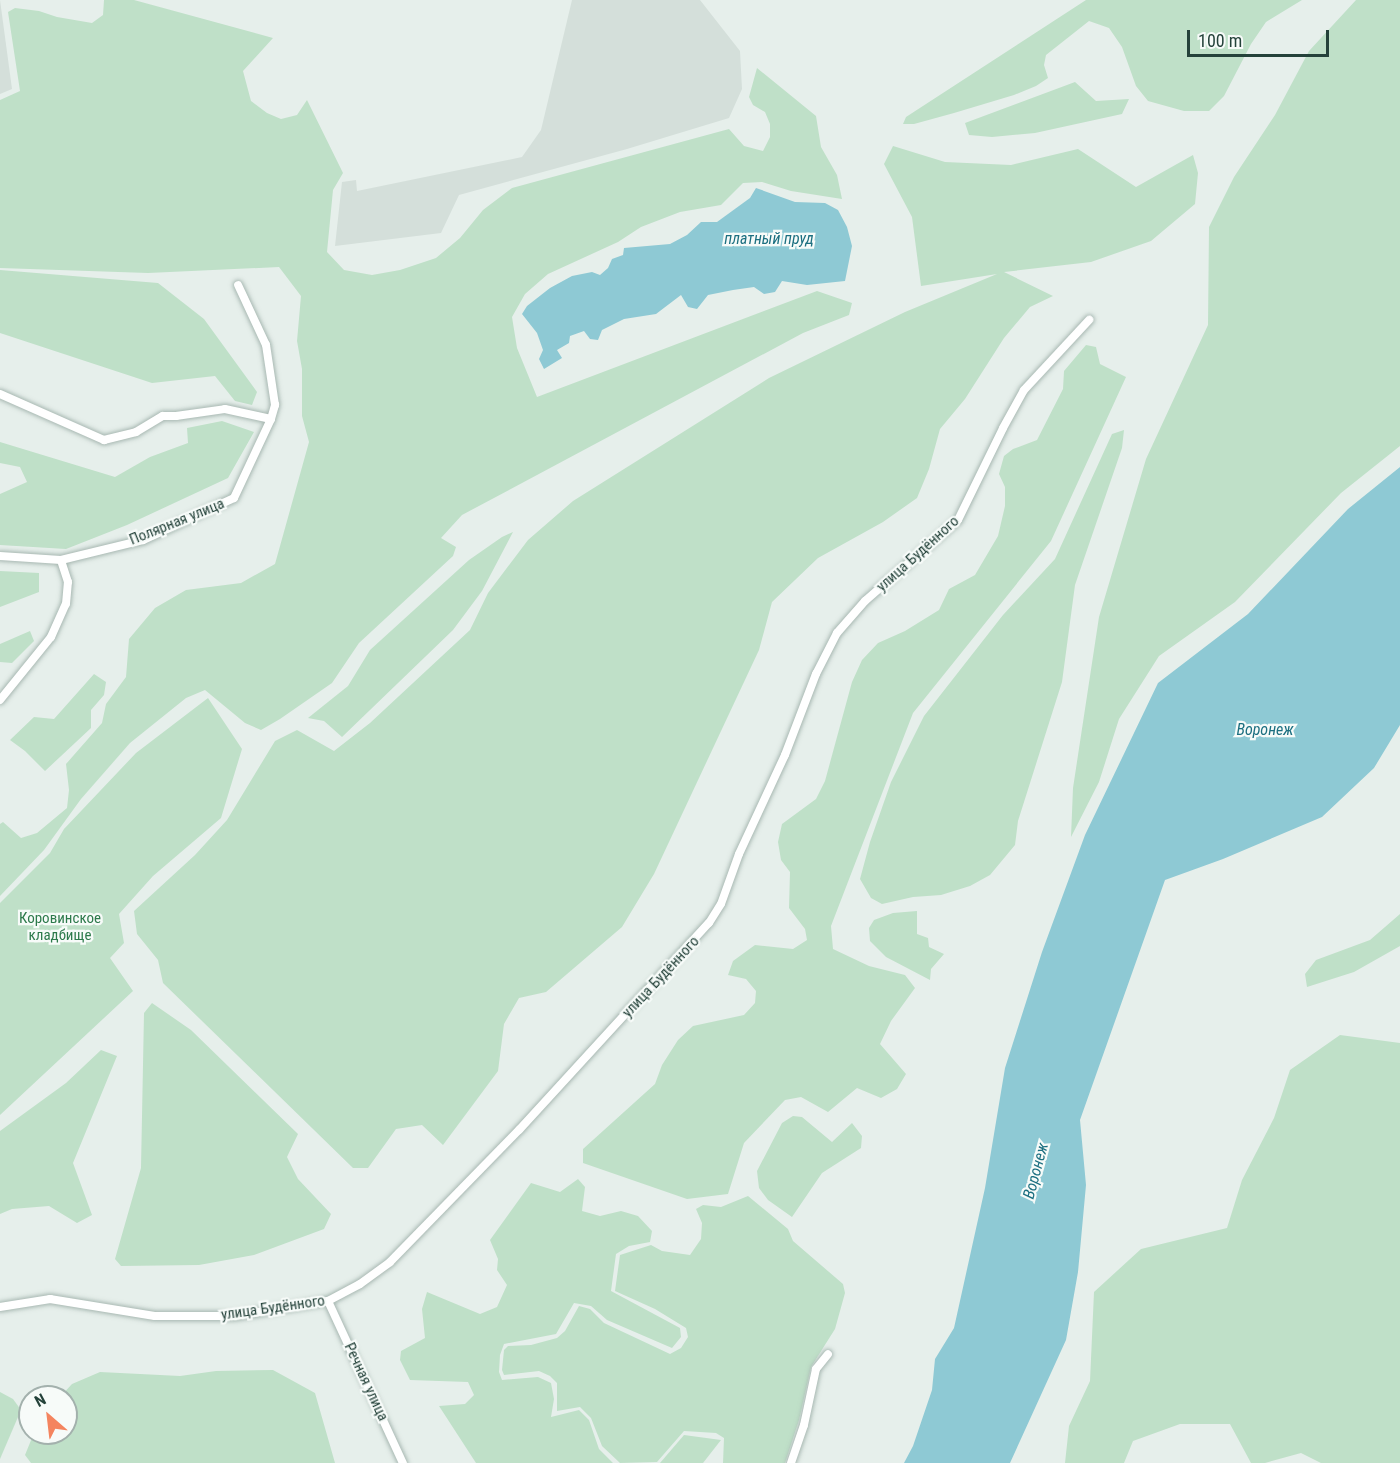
<!DOCTYPE html>
<html>
<head>
<meta charset="utf-8">
<style>
	body { margin:0 }
	#map { position:relative; width:1400px; height:1463px; overflow:hidden; background:#e6efeb; font-family:"Roboto Condensed",sans-serif }
	div>[style] { position:absolute }
	[style*='--x'] { left:calc(var(--x)*1px); top:calc(var(--y)*1px); width:calc(var(--w)*1px); rotate:calc(var(--a)*1deg) }
	.built>* { inset:0; background:#d4dfda }
	.green>* { inset:0; background:#bfe0c8 }
	.water>* { inset:0; background:#8ec9d4 }
	.roads { filter:drop-shadow(0 0 2px #a8b8b2) drop-shadow(0 0 2px #a8b8b2) }
	.minor>* { height:8px; margin:-4px; padding:0 4px; transform-origin:4px; border-radius:4px; background:#fff }
	span { translate:-50% -50%; white-space:nowrap; text-align:center; line-height:1.15; -webkit-text-stroke:4.5px #f7fbf9; paint-order:stroke }
	.street-label { font-size:15px; color:#24423a }
	.park-label { font-size:15px; color:#2d7a4b }
	.water-label { font-size:16px; color:#1c6f80; font-style:italic }
	.north { position:absolute; left:18px; top:1385px; width:60px; height:60px; box-sizing:border-box; background:#f7fbf9; border:2px solid #a3b1ad; border-radius:50%; rotate:332deg; font-size:16px; font-weight:700; line-height:24px; text-align:center; color:#24423a }
	.north::after { content:''; display:block; margin:auto; width:21px; height:27px; background:#f4845f; clip-path:polygon(50% 0,100% 100%,50% 72%,0 100%) }
	.scale { position:absolute; left:1187px; top:30px; width:142px; height:27px; box-sizing:border-box; border:3px solid #24423a; border-top:0; padding-left:8px; font-size:18px; line-height:21px; white-space:nowrap; color:#24423a; -webkit-text-stroke:4px #f7fbf9; paint-order:stroke }
</style>
</head>
<body>
<div id="map">
	<div class="built">
		<div style="clip-path:polygon(0 0,12px 89px,0 94px)"></div>
		<div style="clip-path:polygon(572px 0,700px 0,740px 51px,742px 89px,729px 118px,627px 149px,459px 195px,441px 233px,335px 246px,342px 182px,356px 180px,357px 191px,522px 157px,541px 130px)"></div>
	</div>
	<div class="green">
		<div style="clip-path:polygon(104px 0,134px 0,273px 38px,243px 71px,251px 101px,267px 113px,281px 119px,297px 115px,307px 100px,343px 173px,333px 190px,327px 252px,344px 270px,372px 275px,400px 270px,436px 258px,460px 238px,483px 210px,512px 188px,729px 129px,744px 146px,763px 151px,770px 137px,770px 124px,765px 112px,753px 105px,749px 97px,757px 68px,816px 116px,821px 147px,837px 175px,842px 199px,791px 191px,762px 182px,743px 183px,721px 205px,680px 212px,641px 227px,618px 242px,548px 274px,525px 294px,512px 317px,517px 348px,537px 397px,817px 291px,852px 303px,849px 315px,803px 333px,462px 515px,441px 538px,456px 547px,453px 556px,359px 643px,332px 683px,280px 719px,261px 730px,245px 723px,205px 690px,186px 698px,130px 743px,81px 799px,44px 850px,0 896px,0 824px,3px 822px,21px 838px,37px 833px,67px 808px,69px 790px,66px 764px,102px 723px,106px 704px,126px 677px,129px 639px,155px 608px,186px 590px,241px 583px,275px 564px,309px 442px,302px 416px,302px 369px,297px 341px,301px 296px,279px 267px,148px 273px,0 268px,0 100px,20px 91px,8px 12px,15px 8px,39px 11px,57px 17px,92px 23px,103px 15px)"></div>
		<div style="clip-path:polygon(1086px 0,1302px 0,1266px 22px,1251px 44px,1224px 96px,1209px 111px,1184px 111px,1148px 101px,1136px 86px,1122px 47px,1109px 28px,1089px 21px,1046px 55px,1044px 65px,1048px 78px,1036px 86px,1014px 95px,954px 113px,914px 124px,903px 124px,906px 117px)"></div>
		<div style="clip-path:polygon(1356px 0,1400px 0,1400px 446px,1341px 493px,1235px 602px,1159px 656px,1119px 719px,1099px 782px,1071px 837px,1073px 788px,1099px 617px,1146px 459px,1208px 325px,1209px 227px,1234px 177px,1275px 115px,1309px 51px)"></div>
		<div style="clip-path:polygon(1075px 82px,1096px 101px,1129px 99px,1122px 114px,1035px 133px,992px 137px,969px 135px,965px 123px)"></div>
		<div style="clip-path:polygon(893px 146px,945px 162px,1011px 165px,1078px 149px,1136px 187px,1193px 155px,1198px 173px,1195px 204px,1151px 241px,1091px 262px,1004px 272px,1053px 296px,1030px 307px,1004px 338px,965px 399px,940px 429px,929px 469px,917px 498px,883px 522px,818px 558px,772px 602px,759px 650px,654px 874px,622px 927px,546px 992px,519px 998px,504px 1024px,498px 1071px,443px 1145px,422px 1125px,396px 1129px,368px 1168px,353px 1168px,163px 983px,158px 960px,137px 934px,134px 911px,195px 855px,227px 820px,275px 741px,297px 730px,334px 751px,370px 723px,470px 630px,488px 593px,528px 540px,573px 501px,769px 378px,905px 312px,997px 274px,921px 286px,912px 217px,884px 164px)"></div>
		<div style="clip-path:polygon(0 270px,158px 283px,204px 319px,257px 392px,252px 405px,235px 401px,215px 376px,152px 383px,0 333px)"></div>
		<div style="clip-path:polygon(1086px 345px,1096px 347px,1100px 364px,1126px 377px,1051px 541px,913px 713px,831px 926px,833px 949px,869px 966px,905px 975px,915px 988px,891px 1021px,880px 1044px,906px 1074px,897px 1089px,881px 1098px,857px 1088px,828px 1112px,801px 1097px,785px 1100px,744px 1143px,728px 1194px,687px 1199px,583px 1163px,583px 1149px,655px 1084px,662px 1065px,678px 1040px,693px 1026px,744px 1015px,755px 1003px,756px 991px,746px 979px,728px 975px,733px 961px,755px 945px,793px 949px,807px 940px,805px 929px,789px 908px,790px 872px,781px 860px,778px 842px,782px 824px,816px 799px,825px 781px,852px 682px,862px 660px,878px 643px,905px 631px,939px 610px,949px 589px,975px 575px,998px 536px,1005px 506px,1005px 487px,999px 474px,1004px 456px,1013px 449px,1037px 440px,1063px 389px,1064px 371px)"></div>
		<div style="clip-path:polygon(222px 421px,254px 432px,228px 478px,127px 525px,66px 549px,0 545px,0 494px,27px 482px,20px 467px,0 463px,0 442px,115px 477px,150px 457px,188px 443px,187px 428px)"></div>
		<div style="clip-path:polygon(1124px 430px,1122px 448px,1075px 585px,1062px 682px,1018px 821px,1015px 845px,990px 875px,970px 886px,941px 895px,913px 897px,882px 904px,871px 898px,860px 879px,870px 842px,891px 782px,924px 716px,1003px 615px,1055px 559px,1112px 434px)"></div>
		<div style="clip-path:polygon(513px 532px,482px 591px,453px 630px,342px 737px,324px 721px,308px 718px,348px 686px,370px 650px,469px 560px,502px 537px)"></div>
		<div style="clip-path:polygon(0 571px,39px 573px,39px 592px,0 607px)"></div>
		<div style="clip-path:polygon(30px 631px,34px 641px,12px 663px,0 662px,0 644px)"></div>
		<div style="clip-path:polygon(94px 674px,106px 682px,104px 695px,91px 710px,91px 728px,45px 771px,25px 751px,10px 740px,34px 717px,54px 719px)"></div>
		<div style="clip-path:polygon(208px 698px,242px 749px,221px 818px,153px 876px,119px 914px,124px 943px,110px 958px,133px 991px,0 1115px,0 903px,50px 853px,64px 829px,136px 753px)"></div>
		<div style="clip-path:polygon(917px 911px,917px 934px,928px 938px,929px 947px,944px 954px,931px 969px,930px 980px,886px 957px,870px 941px,869px 928px,874px 920px,893px 913px)"></div>
		<div style="clip-path:polygon(1400px 914px,1400px 946px,1354px 972px,1307px 987px,1305px 974px,1316px 960px,1370px 940px)"></div>
		<div style="clip-path:polygon(152px 1003px,191px 1030px,298px 1134px,287px 1157px,298px 1179px,331px 1214px,324px 1229px,254px 1255px,199px 1265px,121px 1266px,115px 1259px,141px 1168px,144px 1013px)"></div>
		<div style="clip-path:polygon(1340px 1035px,1400px 1043px,1400px 1463px,1321px 1463px,1301px 1453px,1265px 1463px,1251px 1463px,1230px 1424px,1180px 1424px,1133px 1441px,1124px 1463px,1065px 1463px,1069px 1426px,1090px 1381px,1094px 1292px,1141px 1249px,1227px 1228px,1242px 1180px,1274px 1118px,1290px 1070px)"></div>
		<div style="clip-path:polygon(101px 1050px,117px 1056px,73px 1163px,92px 1215px,77px 1223px,49px 1206px,12px 1209px,0 1214px,0 1131px,66px 1083px)"></div>
		<div style="clip-path:polygon(793px 1116px,802px 1117px,832px 1142px,852px 1123px,862px 1136px,861px 1148px,822px 1173px,792px 1217px,768px 1200px,759px 1188px,757px 1171px,782px 1123px)"></div>
		<div style="clip-path:polygon(578px 1179px,585px 1187px,582px 1211px,600px 1216px,621px 1211px,638px 1216px,652px 1231px,650px 1242px,629px 1246px,616px 1254px,611px 1291px,680px 1328px,681px 1337px,672px 1348px,607px 1320px,591px 1306px,574px 1303px,556px 1334px,504px 1344px,500px 1355px,499px 1372px,502px 1380px,538px 1377px,551px 1383px,554px 1399px,551px 1417px,579px 1410px,589px 1420px,599px 1449px,613px 1463px,476px 1463px,439px 1406px,465px 1404px,474px 1395px,468px 1382px,410px 1380px,400px 1360px,401px 1351px,425px 1338px,422px 1309px,427px 1292px,480px 1314px,497px 1307px,507px 1285px,497px 1270px,498px 1259px,490px 1240px,531px 1183px,560px 1192px)"></div>
		<div style="clip-path:polygon(748px 1196px,788px 1229px,793px 1241px,843px 1284px,845px 1293px,835px 1329px,811px 1367px,799px 1420px,785px 1463px,723px 1463px,724px 1438px,716px 1433px,684px 1431px,657px 1462px,620px 1463px,602px 1446px,591px 1418px,580px 1407px,557px 1411px,557px 1383px,550px 1376px,539px 1371px,504px 1375px,502px 1370px,504px 1350px,508px 1346px,531px 1345px,557px 1338px,565px 1331px,579px 1306px,590px 1309px,604px 1323px,670px 1354px,681px 1348px,688px 1337px,686px 1328px,655px 1309px,615px 1291px,620px 1255px,651px 1245px,662px 1251px,690px 1255px,701px 1239px,702px 1223px,696px 1209px,703px 1205px,721px 1207px)"></div>
		<div style="clip-path:polygon(273px 1370px,315px 1393px,335px 1463px,31px 1463px,25px 1455px,34px 1433px,66px 1433px,66px 1397px,60px 1397px,72px 1384px,100px 1372px,180px 1376px,216px 1371px)"></div>
		<div style="clip-path:polygon(0 1392px,13px 1399px,21px 1410px,0 1459px)"></div>
		<div style="clip-path:polygon(684px 1435px,721px 1440px,703px 1463px,660px 1463px)"></div>
	</div>
	<div class="water">
		<div style="clip-path:polygon(756px 188px,795px 202px,825px 203px,838px 210px,847px 227px,852px 246px,845px 281px,807px 285px,782px 281px,775px 292px,764px 294px,754px 287px,733px 290px,708px 295px,697px 309px,688px 307px,681px 295px,656px 314px,624px 319px,602px 330px,598px 340px,590px 339px,584px 331px,570px 336px,569px 343px,557px 350px,562px 358px,544px 369px,539px 359px,543px 350px,537px 333px,522px 314px,527px 306px,550px 288px,572px 276px,592px 272px,600px 275px,608px 268px,612px 259px,623px 255px,624px 248px,670px 244px,687px 235px,701px 222px,717px 222px,750px 198px)"></div>
		<div style="clip-path:polygon(1400px 467px,1400px 725px,1374px 768px,1322px 817px,1223px 859px,1165px 880px,1080px 1120px,1086px 1185px,1078px 1272px,1066px 1340px,1010px 1463px,904px 1463px,913px 1446px,932px 1390px,935px 1359px,954px 1328px,985px 1188px,1005px 1068px,1042px 952px,1085px 835px,1158px 683px,1248px 614px,1348px 509px)"></div>
	</div>
	<div class="roads">
		<div class="minor">
			<div style="--x:0;--y:394;--w:114;--a:23.9"></div>
			<div style="--x:104;--y:440;--w:33;--a:-14"></div>
			<div style="--x:136;--y:432;--w:31;--a:-31"></div>
			<div style="--x:163;--y:416;--w:13;--a:0"></div>
			<div style="--x:176;--y:416;--w:49;--a:-8.1"></div>
			<div style="--x:225;--y:409;--w:47;--a:12.3"></div>
			<div style="--x:0;--y:556;--w:61;--a:3.8"></div>
			<div style="--x:61;--y:560;--w:84;--a:-13.7"></div>
			<div style="--x:143;--y:540;--w:100;--a:-24.8"></div>
			<div style="--x:234;--y:498;--w:87;--a:-64.9"></div>
			<div style="--x:271;--y:419;--w:15;--a:-74"></div>
			<div style="--x:275;--y:405;--w:61;--a:-98.5"></div>
			<div style="--x:266;--y:345;--w:66;--a:-115"></div>
			<div style="--x:0;--y:700;--w:81;--a:-51"></div>
			<div style="--x:51;--y:637;--w:36;--a:-66"></div>
			<div style="--x:66;--y:604;--w:22;--a:-85"></div>
			<div style="--x:68;--y:582;--w:23;--a:-108"></div>
			<div style="--x:328;--y:1301;--w:179;--a:65.2"></div>
			<div style="--x:0;--y:1307;--w:51;--a:-9.1"></div>
			<div style="--x:50;--y:1299;--w:106;--a:9.2"></div>
			<div style="--x:155;--y:1316;--w:79;--a:0"></div>
			<div style="--x:234;--y:1316;--w:95;--a:-9.1"></div>
			<div style="--x:328;--y:1301;--w:36;--a:-28"></div>
			<div style="--x:360;--y:1284;--w:37;--a:-36"></div>
			<div style="--x:390;--y:1262;--w:185;--a:-45.7"></div>
			<div style="--x:519;--y:1130;--w:281;--a:-47.5"></div>
			<div style="--x:709;--y:923;--w:22;--a:-58"></div>
			<div style="--x:721;--y:904;--w:53;--a:-70.2"></div>
			<div style="--x:739;--y:854;--w:109;--a:-65.1"></div>
			<div style="--x:785;--y:755;--w:87;--a:-69.1"></div>
			<div style="--x:816;--y:674;--w:46;--a:-62.9"></div>
			<div style="--x:837;--y:633;--w:43;--a:-48.8"></div>
			<div style="--x:865;--y:601;--w:123;--a:-41.1"></div>
			<div style="--x:958;--y:520;--w:102;--a:-63.9"></div>
			<div style="--x:1003;--y:428;--w:43;--a:-61.1"></div>
			<div style="--x:1024;--y:390;--w:96;--a:-47.1"></div>
			<div style="--x:791;--y:1463;--w:40;--a:-71.1"></div>
			<div style="--x:804;--y:1425;--w:57;--a:-77.9"></div>
			<div style="--x:816;--y:1369;--w:19;--a:-51"></div>
		</div>
	</div>
	<div class="street-label">
		<span style="left:177px;top:522px;rotate:-22deg">Полярная улица</span>
		<span style="left:918px;top:554px;rotate:-42deg">улица Будённого</span>
		<span style="left:661px;top:977px;rotate:-47deg">улица Будённого</span>
		<span style="left:273px;top:1308px;rotate:-8deg">улица Будённого</span>
		<span style="left:366px;top:1382px;rotate:65deg">Речная улица</span>
	</div>
	<div class="park-label">
		<span style="left:60px;top:927px">Коровинское<br>кладбище</span>
	</div>
	<div class="water-label">
		<span style="left:769px;top:239px">платный пруд</span>
		<span style="left:1265px;top:730px">Воронеж</span>
		<span style="left:1036px;top:1171px;rotate:-75deg">Воронеж</span>
	</div>
	<div class="north">N</div>
	<div class="scale">100 m</div>
</div>
</body>
</html>
